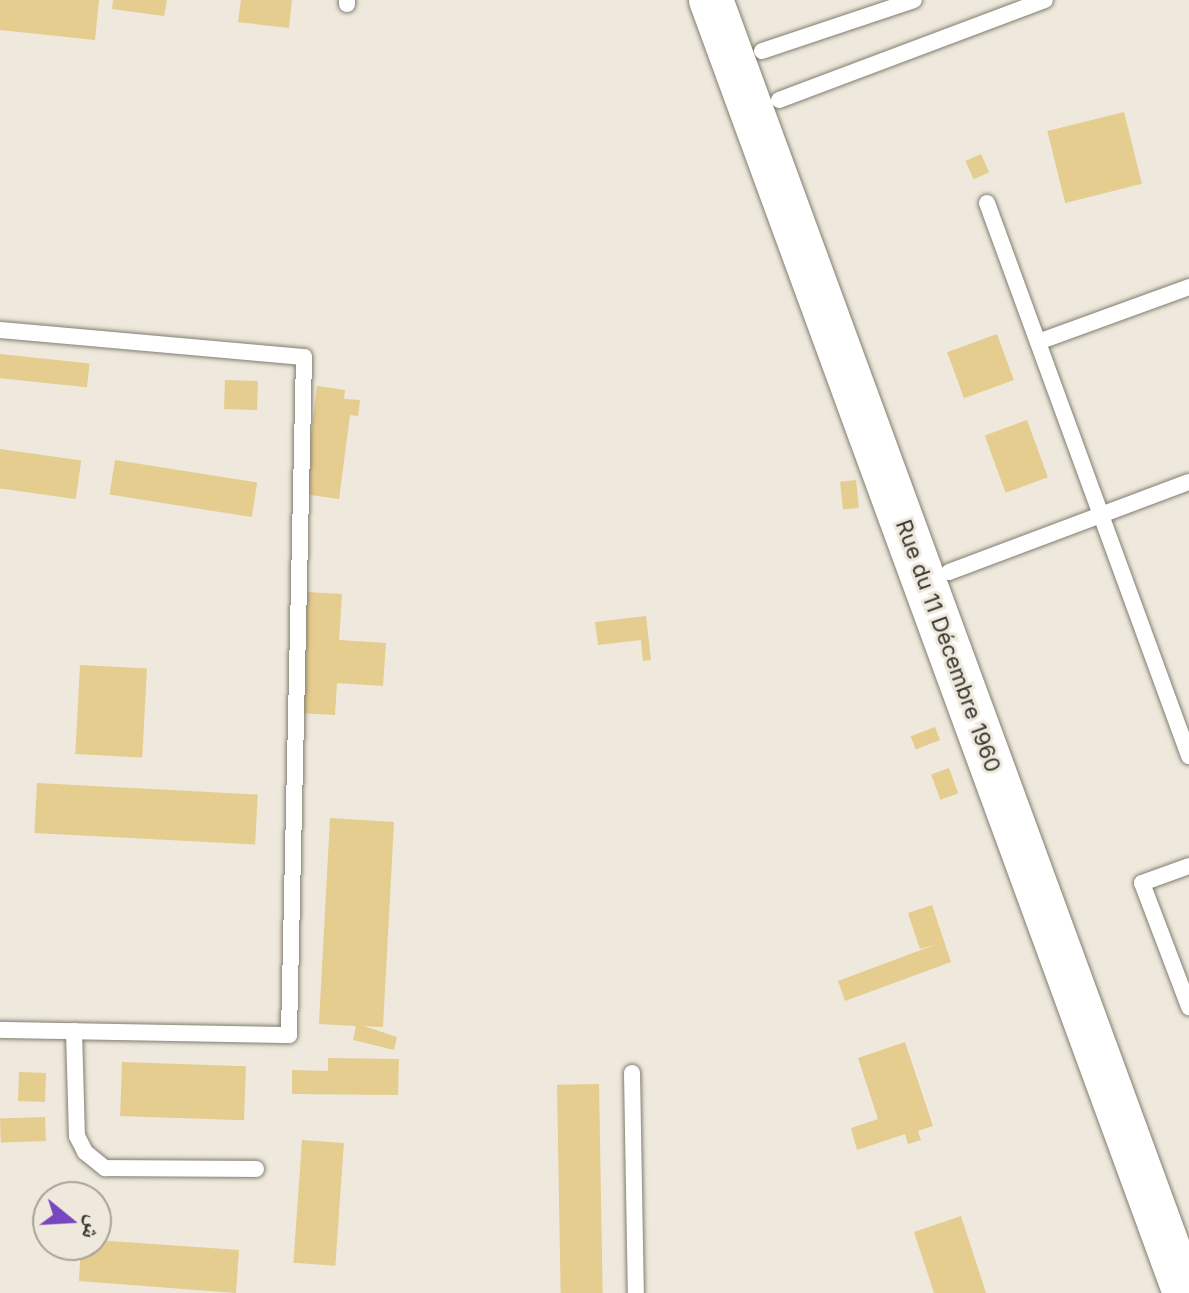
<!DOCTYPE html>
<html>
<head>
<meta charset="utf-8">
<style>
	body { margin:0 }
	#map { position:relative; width:1189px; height:1293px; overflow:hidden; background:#eee9dc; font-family:Inter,"Noto Naskh Arabic",sans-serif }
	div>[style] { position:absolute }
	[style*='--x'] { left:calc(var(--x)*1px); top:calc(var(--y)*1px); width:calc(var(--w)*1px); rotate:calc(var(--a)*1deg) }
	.building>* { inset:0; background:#e5cc8f; transform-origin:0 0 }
	.roads { filter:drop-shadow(0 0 2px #827d71) drop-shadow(0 0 2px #827d71) }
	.service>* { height:16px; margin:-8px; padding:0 8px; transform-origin:8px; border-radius:8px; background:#fff }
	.secondary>* { height:44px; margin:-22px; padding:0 22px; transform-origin:22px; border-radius:22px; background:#fff }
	span { translate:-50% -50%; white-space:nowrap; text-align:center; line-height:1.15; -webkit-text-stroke:6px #eee9dc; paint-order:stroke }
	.street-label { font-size:22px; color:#3c3934 }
	.north { position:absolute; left:32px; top:1181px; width:80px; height:80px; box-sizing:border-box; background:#eee9dc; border:2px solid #a7a399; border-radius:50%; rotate:108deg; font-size:22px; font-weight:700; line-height:32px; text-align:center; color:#3c3934 }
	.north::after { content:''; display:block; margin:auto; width:28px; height:36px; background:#7747bf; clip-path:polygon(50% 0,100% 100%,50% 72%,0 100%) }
</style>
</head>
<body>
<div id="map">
	<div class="building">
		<div style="clip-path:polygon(0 0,99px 0,95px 40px,0 30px)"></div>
		<div style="clip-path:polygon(113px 0,167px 0,164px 16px,112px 9px)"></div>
		<div style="clip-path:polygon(241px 0,292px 0,289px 28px,238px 22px)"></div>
		<div style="left:1124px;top:112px;width:74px;height:79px;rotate:76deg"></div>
		<div style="left:981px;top:154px;width:20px;height:17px;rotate:66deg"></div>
		<div style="left:997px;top:334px;width:49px;height:53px;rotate:70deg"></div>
		<div style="left:0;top:354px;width:90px;height:24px;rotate:6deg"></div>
		<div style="left:225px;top:380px;width:33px;height:29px;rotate:2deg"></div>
		<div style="clip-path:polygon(317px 386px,345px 390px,344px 399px,360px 400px,358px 416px,350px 415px,339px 499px,304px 494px)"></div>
		<div style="left:1027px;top:420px;width:61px;height:45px;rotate:70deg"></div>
		<div style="left:0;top:449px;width:82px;height:39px;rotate:8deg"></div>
		<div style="left:115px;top:460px;width:144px;height:35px;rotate:9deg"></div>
		<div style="left:856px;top:480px;width:28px;height:16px;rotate:84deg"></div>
		<div style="clip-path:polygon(307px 592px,342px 594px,339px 640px,386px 643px,383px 686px,337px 683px,335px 715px,298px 713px)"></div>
		<div style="clip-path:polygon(646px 616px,651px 660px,643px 661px,641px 640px,598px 645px,595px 622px)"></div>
		<div style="left:80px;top:665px;width:67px;height:89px;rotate:3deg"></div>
		<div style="left:935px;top:727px;width:14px;height:26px;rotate:69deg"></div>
		<div style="left:949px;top:768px;width:27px;height:19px;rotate:70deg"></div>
		<div style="left:37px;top:783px;width:221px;height:50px;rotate:3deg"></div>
		<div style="clip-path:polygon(330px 818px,394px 822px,383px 1027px,364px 1026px,397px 1037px,394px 1050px,353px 1040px,356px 1026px,319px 1024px)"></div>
		<div style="clip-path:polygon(932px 905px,951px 962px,845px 1001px,838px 981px,937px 944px,920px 949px,908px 913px)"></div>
		<div style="clip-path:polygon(905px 1042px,933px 1126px,918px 1131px,921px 1140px,908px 1144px,905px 1134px,857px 1150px,851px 1128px,878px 1119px,858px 1058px)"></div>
		<div style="clip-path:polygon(328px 1058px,399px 1059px,398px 1095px,292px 1094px,292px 1070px,328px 1071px)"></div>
		<div style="left:122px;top:1062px;width:124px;height:54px;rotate:2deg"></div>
		<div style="left:19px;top:1072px;width:27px;height:29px;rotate:2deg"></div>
		<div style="left:599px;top:1084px;width:209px;height:42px;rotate:89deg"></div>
		<div style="left:45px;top:1117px;width:24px;height:45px;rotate:88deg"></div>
		<div style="left:302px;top:1140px;width:42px;height:123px;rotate:4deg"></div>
		<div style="clip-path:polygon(961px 1216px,986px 1293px,934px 1293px,914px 1232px)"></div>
		<div style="clip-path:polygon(96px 1240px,239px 1250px,236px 1293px,79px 1281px,81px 1245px,96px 1245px)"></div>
	</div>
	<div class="roads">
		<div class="service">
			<div style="--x:347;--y:0;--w:4;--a:90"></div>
			<div style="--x:762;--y:51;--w:160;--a:-18.5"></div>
			<div style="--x:779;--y:100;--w:284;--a:-20.6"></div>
			<div style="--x:987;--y:203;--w:589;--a:69.93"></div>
			<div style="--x:0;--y:330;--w:305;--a:5.1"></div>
			<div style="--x:304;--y:357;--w:678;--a:91.27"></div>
			<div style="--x:289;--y:1035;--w:289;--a:-179"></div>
			<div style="--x:1038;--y:342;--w:161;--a:-20"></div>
			<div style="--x:949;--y:572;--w:256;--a:-20.6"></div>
			<div style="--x:1189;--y:866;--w:50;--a:160.1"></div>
			<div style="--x:1142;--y:883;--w:133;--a:69.2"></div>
			<div style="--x:74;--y:1031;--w:105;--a:88.4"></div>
			<div style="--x:77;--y:1136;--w:18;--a:63"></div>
			<div style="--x:85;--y:1152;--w:26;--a:39"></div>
			<div style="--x:105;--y:1168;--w:151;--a:0.4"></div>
			<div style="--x:632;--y:1073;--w:220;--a:89"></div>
		</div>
		<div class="secondary">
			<div style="--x:711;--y:0;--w:1377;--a:69.87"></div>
		</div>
	</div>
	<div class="street-label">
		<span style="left:948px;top:646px;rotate:70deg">Rue du 11 Décembre 1960</span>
	</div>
	<div class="north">ش</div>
</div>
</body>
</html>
